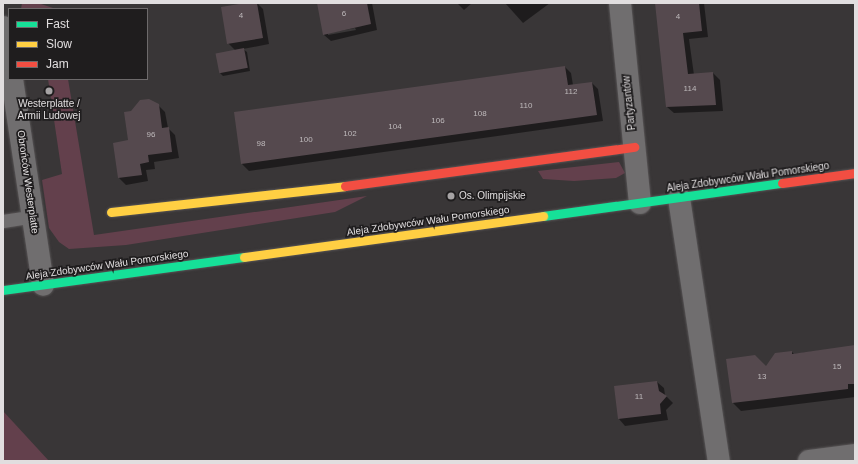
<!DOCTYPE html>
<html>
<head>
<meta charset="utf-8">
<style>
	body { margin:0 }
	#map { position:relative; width:858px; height:464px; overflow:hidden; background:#393637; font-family:Helvetica,sans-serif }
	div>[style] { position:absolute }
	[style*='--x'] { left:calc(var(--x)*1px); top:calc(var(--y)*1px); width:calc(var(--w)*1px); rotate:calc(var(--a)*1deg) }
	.green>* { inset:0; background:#63404c }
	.shadow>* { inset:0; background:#0007 }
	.building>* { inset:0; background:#55494e; transform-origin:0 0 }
	.roads { filter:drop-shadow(0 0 1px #575455) drop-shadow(0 0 1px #575455) }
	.lane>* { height:13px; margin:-6.5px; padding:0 6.5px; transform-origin:6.5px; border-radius:6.5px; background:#706e6f }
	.street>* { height:22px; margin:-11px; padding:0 11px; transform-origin:11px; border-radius:11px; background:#706e6f }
	.fast>* { height:9px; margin:-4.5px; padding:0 4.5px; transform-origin:4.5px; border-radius:4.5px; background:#16e098 }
	.slow>* { height:9px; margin:-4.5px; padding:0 4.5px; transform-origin:4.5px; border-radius:4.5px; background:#ffcf43 }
	.jam>* { height:9px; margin:-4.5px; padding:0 4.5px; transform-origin:4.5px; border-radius:4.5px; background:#f24e42 }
	.dots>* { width:11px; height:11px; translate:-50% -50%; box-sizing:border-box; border:2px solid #1f1d1e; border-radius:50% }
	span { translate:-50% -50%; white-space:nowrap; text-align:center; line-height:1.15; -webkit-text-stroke:3.5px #1f1d1e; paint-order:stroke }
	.number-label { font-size:8px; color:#beb9bb }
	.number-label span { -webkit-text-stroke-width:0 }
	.poi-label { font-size:10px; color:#e1dedf }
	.left { translate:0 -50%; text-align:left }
	.street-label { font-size:10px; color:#e1dedf }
	.frame { position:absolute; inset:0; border:4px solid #e1dedf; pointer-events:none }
	.legend { position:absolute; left:8px; top:8px; width:140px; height:72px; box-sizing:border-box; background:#1f1d1e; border:1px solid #6d6a6b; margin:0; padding:5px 7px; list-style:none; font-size:12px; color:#e1dedf }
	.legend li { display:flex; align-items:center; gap:8px; height:20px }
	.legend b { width:20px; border:1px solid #6d6a6b }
</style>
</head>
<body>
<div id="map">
	<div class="green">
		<div style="clip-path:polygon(22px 3px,38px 3px,56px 9px,21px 9px)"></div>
		<div style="clip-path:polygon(48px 79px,68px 79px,94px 235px,367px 196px,335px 212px,126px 245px,69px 249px,59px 242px,49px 228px,42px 180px,62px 174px)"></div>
		<div style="clip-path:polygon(619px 162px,625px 173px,616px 178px,574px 181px,543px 179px,538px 171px)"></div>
		<div style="clip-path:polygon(3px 411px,49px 461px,3px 461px)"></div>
	</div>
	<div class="shadow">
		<div style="clip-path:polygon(252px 3px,257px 3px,263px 9px,269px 44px,243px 49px,247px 52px,250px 71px,223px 76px,220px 73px,235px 50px,228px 43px)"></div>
		<div style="clip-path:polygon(evenodd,330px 3px,372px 3px,377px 30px,331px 41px,324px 35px,330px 3px,355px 28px,356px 30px,328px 35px,328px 33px,355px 28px)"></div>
		<div style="clip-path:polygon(457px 3px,472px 3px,464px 10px)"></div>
		<div style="clip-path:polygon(505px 3px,550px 3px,523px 23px)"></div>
		<div style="clip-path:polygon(657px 3px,704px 3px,708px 37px,689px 39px,694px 75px,713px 73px,720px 80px,723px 111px,674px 113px,667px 107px)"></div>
		<div style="clip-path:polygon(565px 67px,571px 73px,573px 85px,592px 83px,598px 89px,603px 121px,249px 171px,242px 164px,235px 113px)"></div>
		<div style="clip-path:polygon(158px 105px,165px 112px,168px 128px,175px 135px,179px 158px,154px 162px,155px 169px,146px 170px,148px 181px,126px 185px,119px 178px,130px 141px)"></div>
		<div style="clip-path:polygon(855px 346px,855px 397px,741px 411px,733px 403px,766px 367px,792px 352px,794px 354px)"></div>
		<div style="clip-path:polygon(657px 382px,664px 388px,665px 395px,673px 403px,666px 410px,668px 420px,625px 426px,619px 419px)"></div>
	</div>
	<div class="building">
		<div style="clip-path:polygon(245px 3px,257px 3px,263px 38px,227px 44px,221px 7px)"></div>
		<div style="clip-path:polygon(317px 3px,367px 3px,371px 24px,323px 35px)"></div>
		<div style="clip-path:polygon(655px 3px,699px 3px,702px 31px,683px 33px,688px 74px,713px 72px,716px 105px,666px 107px)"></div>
		<div style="left:244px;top:48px;width:20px;height:29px;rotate:79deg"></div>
		<div style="clip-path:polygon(565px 66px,568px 85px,592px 82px,597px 115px,241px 164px,234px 112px)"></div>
		<div style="clip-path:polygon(149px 99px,159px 104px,162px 128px,169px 127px,172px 152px,148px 155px,149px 162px,140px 164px,142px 175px,118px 178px,113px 143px,128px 140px,124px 112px,131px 111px,140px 100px)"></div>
		<div style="clip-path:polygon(855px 345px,855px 384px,848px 384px,848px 389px,732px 403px,726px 359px,755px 355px,766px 366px,775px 353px,792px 351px,792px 354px)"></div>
		<div style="clip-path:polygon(657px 381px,659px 391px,667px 396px,660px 404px,661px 414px,618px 419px,614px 386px)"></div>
	</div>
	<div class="roads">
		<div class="lane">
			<div style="--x:3;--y:221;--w:30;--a:-9"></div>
		</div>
		<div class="street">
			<div style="--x:620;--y:3;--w:201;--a:84.3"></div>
			<div style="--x:3;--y:27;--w:36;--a:81"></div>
			<div style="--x:12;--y:79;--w:208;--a:81.4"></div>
			<div style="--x:679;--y:198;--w:266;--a:81.4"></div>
			<div style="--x:809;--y:461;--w:46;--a:-7.4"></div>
		</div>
		<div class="fast">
			<div style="--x:543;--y:216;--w:241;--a:-7.9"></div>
			<div style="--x:3;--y:290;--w:243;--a:-7.8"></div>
		</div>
		<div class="slow">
			<div style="--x:111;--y:212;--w:235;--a:-6.3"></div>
			<div style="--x:244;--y:257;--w:302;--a:-7.8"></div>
		</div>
		<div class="jam">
			<div style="--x:782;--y:183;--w:74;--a:-7.8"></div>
			<div style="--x:345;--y:186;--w:292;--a:-7.7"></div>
		</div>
	</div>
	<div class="dots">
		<div style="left:49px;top:91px;background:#a6a3a4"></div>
		<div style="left:451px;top:196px;background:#a6a3a4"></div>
	</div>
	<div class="number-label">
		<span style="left:344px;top:14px">6</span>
		<span style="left:241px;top:16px">4</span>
		<span style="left:678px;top:17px">4</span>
		<span style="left:690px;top:89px">114</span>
		<span style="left:571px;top:92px">112</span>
		<span style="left:526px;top:106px">110</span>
		<span style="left:480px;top:114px">108</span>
		<span style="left:438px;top:121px">106</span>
		<span style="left:395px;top:127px">104</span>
		<span style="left:350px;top:134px">102</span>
		<span style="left:151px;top:135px">96</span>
		<span style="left:306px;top:140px">100</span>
		<span style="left:261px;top:144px">98</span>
		<span style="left:837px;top:367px">15</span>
		<span style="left:762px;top:377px">13</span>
		<span style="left:639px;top:397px">11</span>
	</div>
	<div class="poi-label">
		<span style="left:49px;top:109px">Westerplatte /<br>Armii Ludowej</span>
		<span class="left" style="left:459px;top:196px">Os. Olimpijskie</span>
	</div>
	<div class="street-label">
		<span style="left:629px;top:103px;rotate:-96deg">Partyzantów</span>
		<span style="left:748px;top:177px;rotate:-8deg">Aleja Zdobywców Wału Pomorskiego</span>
		<span style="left:28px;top:182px;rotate:82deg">Obrońców Westerplatte</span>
		<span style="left:428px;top:221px;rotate:-8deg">Aleja Zdobywców Wału Pomorskiego</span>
		<span style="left:107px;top:265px;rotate:-8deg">Aleja Zdobywców Wału Pomorskiego</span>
	</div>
	<div class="frame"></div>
	<ul class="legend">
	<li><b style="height:5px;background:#16e098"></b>Fast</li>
	<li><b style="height:5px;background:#ffcf43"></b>Slow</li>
	<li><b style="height:5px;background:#f24e42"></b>Jam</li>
	</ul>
</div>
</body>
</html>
